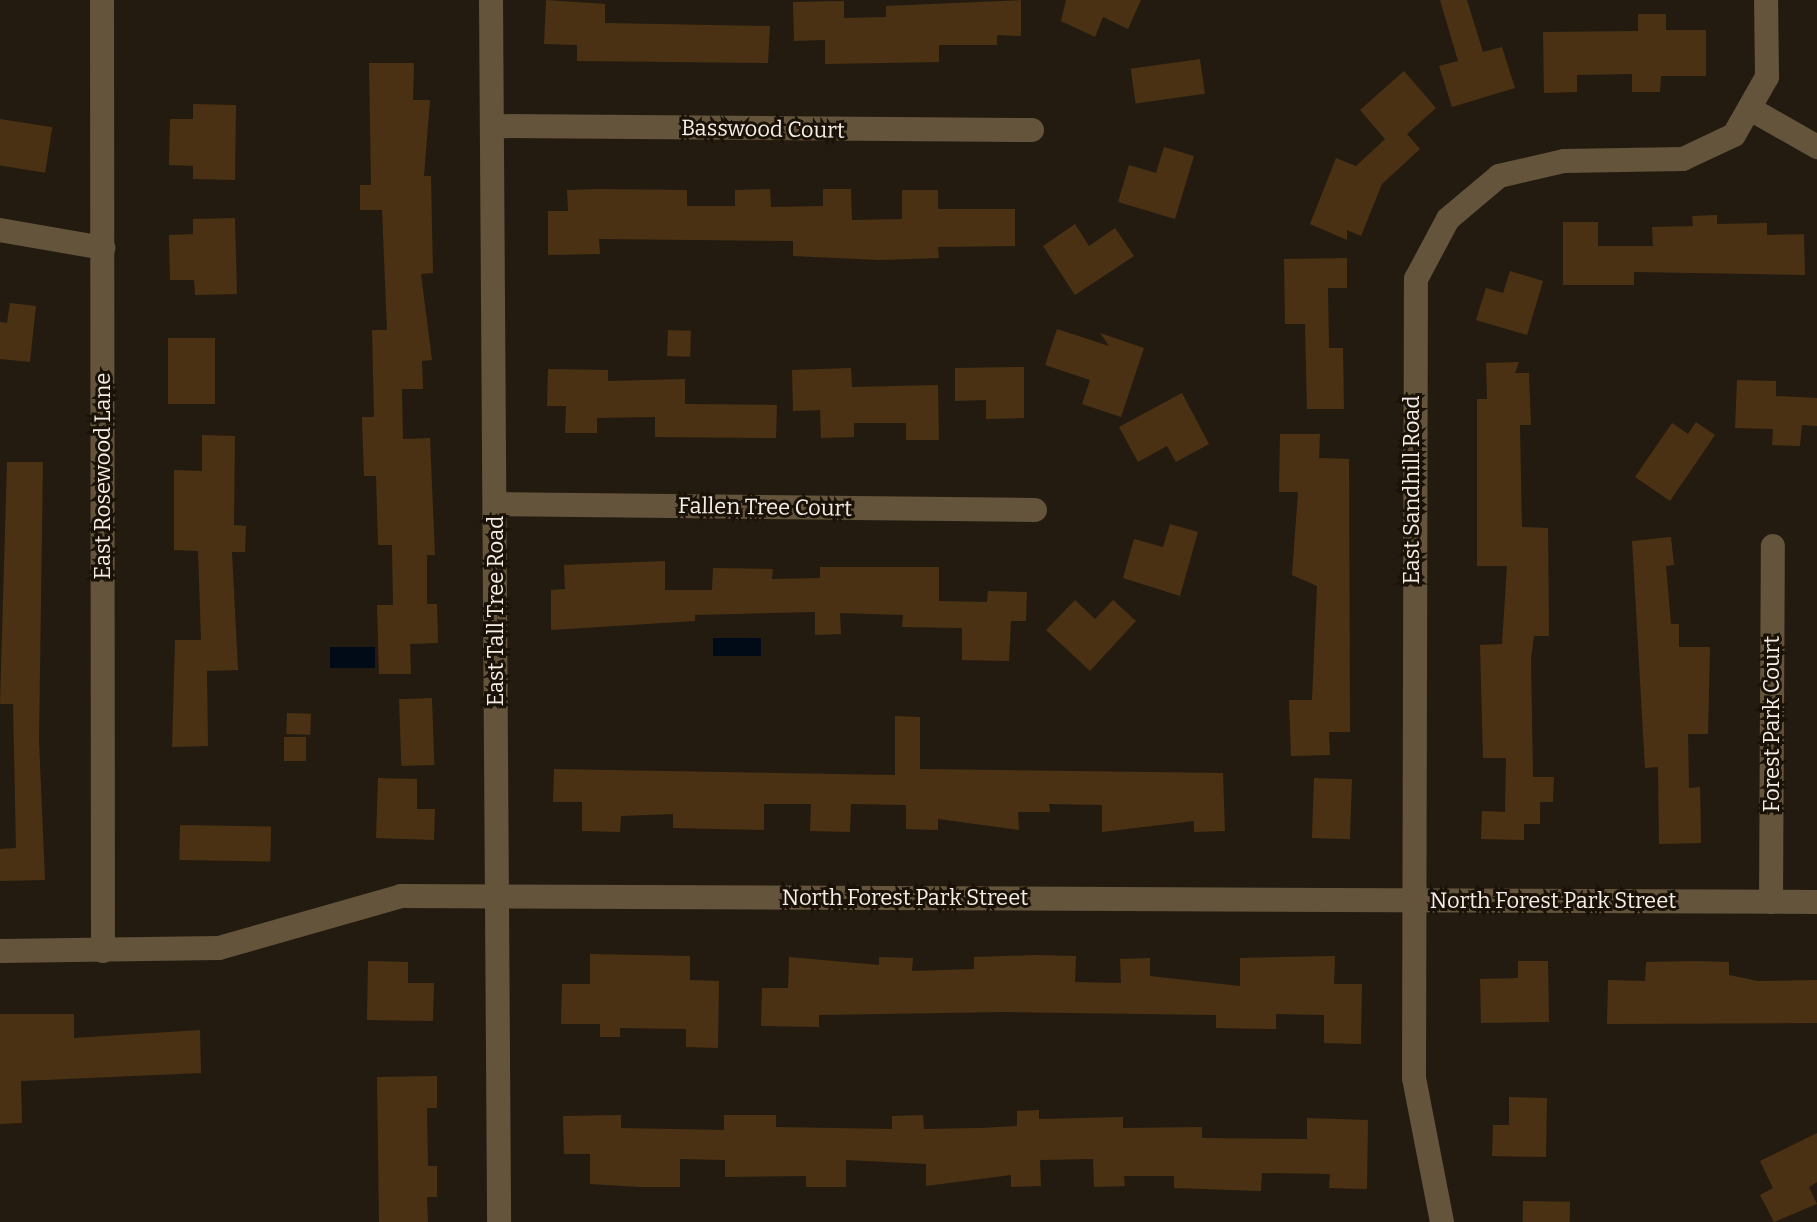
<!DOCTYPE html>
<html>
<head>
<meta charset="utf-8">
<style>
	body { margin:0 }
	#map { position:relative; width:1817px; height:1222px; overflow:hidden; background:#241b10; font-family:Bitter,serif }
	div>[style] { position:absolute }
	[style*='--x'] { left:calc(var(--x)*1px); top:calc(var(--y)*1px); width:calc(var(--w)*1px); rotate:calc(var(--a)*1deg) }
	.water>* { inset:0; background:#000b17; transform-origin:0 0 }
	.building>* { inset:0; background:#4a3113; transform-origin:0 0 }
	.street>* { height:24px; margin:-12px; padding:0 12px; transform-origin:12px; border-radius:12px; background:#63543b }
	span { translate:-50% -50%; white-space:nowrap; text-align:center; line-height:1.15; -webkit-text-stroke:6px #1a1107; paint-order:stroke }
	.street-label { font-size:22px; color:#f5eee7 }
</style>
</head>
<body>
<div id="map">
	<div class="water">
		<div style="left:713px;top:638px;width:48px;height:18px"></div>
		<div style="left:330px;top:647px;width:45px;height:21px"></div>
	</div>
	<div class="building">
		<div style="clip-path:polygon(546px 0,605px 4px,605px 23px,770px 26px,768px 63px,577px 61px,577px 45px,544px 44px)"></div>
		<div style="clip-path:polygon(1021px 0,1021px 36px,997px 35px,997px 45px,939px 45px,939px 62px,825px 64px,825px 40px,794px 41px,793px 2px,844px 1px,844px 18px,886px 17px,886px 6px)"></div>
		<div style="clip-path:polygon(1066px 0,1141px 0,1128px 29px,1103px 17px,1095px 37px,1061px 21px)"></div>
		<div style="clip-path:polygon(1440px 0,1467px 0,1483px 52px,1502px 47px,1515px 88px,1452px 107px,1439px 66px,1458px 61px)"></div>
		<div style="clip-path:polygon(1638px 14px,1666px 14px,1666px 30px,1706px 30px,1706px 76px,1661px 76px,1660px 92px,1632px 92px,1632px 74px,1577px 75px,1577px 92px,1544px 93px,1543px 32px,1638px 31px)"></div>
		<div style="left:1200px;top:59px;width:35px;height:70px;rotate:82deg"></div>
		<div style="clip-path:polygon(369px 63px,414px 63px,413px 100px,430px 100px,424px 176px,431px 176px,433px 273px,421px 274px,432px 360px,422px 361px,423px 389px,402px 389px,403px 439px,430px 438px,435px 555px,427px 555px,427px 604px,437px 604px,438px 643px,410px 644px,411px 674px,379px 674px,377px 605px,393px 605px,392px 545px,378px 545px,376px 476px,364px 476px,362px 417px,374px 417px,372px 330px,387px 330px,382px 210px,360px 210px,360px 185px,371px 185px)"></div>
		<div style="clip-path:polygon(1404px 71px,1436px 108px,1407px 134px,1420px 149px,1382px 184px,1361px 236px,1347px 230px,1347px 240px,1310px 224px,1336px 158px,1356px 166px,1385px 139px,1360px 110px)"></div>
		<div style="clip-path:polygon(193px 104px,236px 105px,235px 180px,193px 179px,193px 166px,169px 165px,170px 119px,193px 119px)"></div>
		<div style="left:0;top:119px;width:53px;height:46px;rotate:9deg"></div>
		<div style="clip-path:polygon(1164px 147px,1194px 156px,1175px 219px,1118px 202px,1129px 165px,1156px 173px)"></div>
		<div style="clip-path:polygon(598px 189px,687px 190px,687px 206px,735px 206px,735px 190px,770px 189px,771px 207px,823px 206px,823px 189px,851px 189px,852px 220px,902px 219px,902px 190px,938px 190px,938px 209px,1015px 209px,1015px 246px,938px 247px,939px 258px,879px 260px,793px 256px,793px 241px,599px 239px,600px 254px,548px 255px,548px 211px,568px 211px,567px 190px)"></div>
		<div style="clip-path:polygon(1717px 215px,1717px 224px,1767px 223px,1767px 235px,1804px 234px,1805px 275px,1634px 272px,1634px 285px,1563px 285px,1563px 222px,1598px 222px,1598px 246px,1653px 246px,1652px 227px,1693px 226px,1692px 216px)"></div>
		<div style="clip-path:polygon(235px 218px,237px 294px,195px 295px,194px 280px,170px 280px,169px 235px,193px 234px,193px 219px)"></div>
		<div style="clip-path:polygon(1075px 224px,1089px 246px,1115px 228px,1134px 256px,1075px 295px,1043px 246px)"></div>
		<div style="clip-path:polygon(1347px 258px,1347px 288px,1328px 288px,1329px 348px,1343px 348px,1344px 409px,1307px 409px,1305px 324px,1285px 324px,1284px 259px)"></div>
		<div style="clip-path:polygon(1510px 271px,1543px 281px,1527px 335px,1476px 320px,1486px 288px,1503px 293px)"></div>
		<div style="clip-path:polygon(10px 303px,36px 306px,30px 362px,0 359px,0 322px,7px 323px)"></div>
		<div style="clip-path:polygon(1057px 329px,1109px 346px,1100px 333px,1144px 348px,1121px 417px,1082px 404px,1090px 380px,1045px 365px)"></div>
		<div style="left:668px;top:330px;width:23px;height:26px;rotate:2deg"></div>
		<div style="left:215px;top:338px;width:66px;height:47px;rotate:90deg"></div>
		<div style="clip-path:polygon(1519px 362px,1515px 373px,1529px 373px,1531px 425px,1520px 425px,1522px 527px,1548px 528px,1549px 636px,1534px 636px,1531px 659px,1533px 777px,1554px 777px,1553px 802px,1540px 802px,1540px 824px,1524px 824px,1524px 840px,1481px 839px,1482px 811px,1505px 812px,1506px 758px,1483px 758px,1480px 645px,1502px 644px,1507px 566px,1477px 566px,1477px 399px,1487px 399px,1486px 363px)"></div>
		<div style="clip-path:polygon(1024px 367px,1024px 418px,986px 419px,986px 400px,955px 401px,955px 368px)"></div>
		<div style="clip-path:polygon(851px 368px,852px 387px,938px 385px,939px 440px,906px 440px,906px 423px,854px 423px,854px 437px,821px 438px,820px 410px,793px 411px,792px 370px)"></div>
		<div style="clip-path:polygon(548px 369px,608px 370px,608px 381px,685px 379px,685px 404px,777px 405px,776px 438px,655px 437px,655px 417px,597px 418px,597px 433px,565px 433px,566px 406px,547px 406px)"></div>
		<div style="clip-path:polygon(1737px 380px,1776px 381px,1776px 396px,1817px 398px,1817px 426px,1802px 425px,1800px 446px,1772px 445px,1773px 429px,1735px 428px)"></div>
		<div style="clip-path:polygon(1182px 393px,1209px 444px,1176px 462px,1167px 446px,1138px 462px,1119px 427px)"></div>
		<div style="clip-path:polygon(1696px 422px,1715px 435px,1670px 501px,1635px 477px,1672px 423px,1688px 434px)"></div>
		<div style="clip-path:polygon(1280px 434px,1320px 434px,1319px 458px,1349px 459px,1350px 732px,1329px 732px,1330px 755px,1291px 756px,1289px 700px,1312px 700px,1317px 586px,1292px 575px,1298px 492px,1279px 492px)"></div>
		<div style="clip-path:polygon(202px 435px,235px 436px,234px 525px,246px 526px,245px 552px,232px 552px,238px 670px,207px 671px,208px 746px,172px 747px,175px 640px,201px 640px,198px 551px,174px 550px,174px 470px,202px 471px)"></div>
		<div style="clip-path:polygon(7px 462px,43px 462px,39px 740px,45px 880px,0 881px,0 849px,16px 848px,13px 704px,0 704px)"></div>
		<div style="clip-path:polygon(1170px 524px,1198px 532px,1180px 596px,1123px 578px,1134px 539px,1163px 547px)"></div>
		<div style="clip-path:polygon(1671px 537px,1674px 565px,1666px 566px,1671px 624px,1679px 624px,1679px 647px,1710px 647px,1708px 734px,1688px 734px,1689px 788px,1700px 787px,1701px 843px,1659px 844px,1658px 767px,1645px 768px,1632px 541px)"></div>
		<div style="clip-path:polygon(665px 561px,665px 590px,712px 590px,713px 568px,773px 569px,772px 579px,820px 578px,820px 567px,939px 567px,939px 601px,987px 602px,988px 591px,1027px 592px,1026px 621px,1011px 621px,1009px 661px,962px 660px,962px 628px,902px 627px,903px 615px,840px 613px,841px 634px,815px 635px,815px 612px,695px 615px,695px 621px,551px 630px,551px 590px,565px 589px,564px 565px)"></div>
		<div style="clip-path:polygon(1075px 600px,1095px 619px,1113px 600px,1136px 621px,1090px 671px,1046px 630px)"></div>
		<div style="left:432px;top:698px;width:67px;height:33px;rotate:88deg"></div>
		<div style="left:287px;top:713px;width:24px;height:21px;rotate:2deg"></div>
		<div style="clip-path:polygon(895px 716px,920px 717px,920px 769px,1223px 773px,1225px 831px,1194px 832px,1194px 821px,1102px 832px,1102px 805px,1049px 804px,1050px 812px,1018px 812px,1019px 830px,938px 819px,938px 830px,906px 829px,906px 805px,851px 804px,850px 832px,810px 831px,811px 804px,764px 804px,764px 830px,673px 828px,673px 814px,621px 816px,620px 832px,582px 831px,582px 802px,553px 802px,554px 769px,895px 775px)"></div>
		<div style="left:284px;top:737px;width:22px;height:24px"></div>
		<div style="clip-path:polygon(378px 778px,417px 779px,417px 809px,435px 809px,434px 840px,376px 838px)"></div>
		<div style="left:1314px;top:778px;width:38px;height:60px;rotate:2deg"></div>
		<div style="left:180px;top:825px;width:91px;height:35px;rotate:1deg"></div>
		<div style="clip-path:polygon(590px 954px,690px 956px,690px 980px,719px 981px,718px 1048px,686px 1047px,686px 1029px,620px 1028px,620px 1037px,600px 1037px,600px 1024px,561px 1024px,562px 984px,590px 984px)"></div>
		<div style="clip-path:polygon(1036px 955px,1076px 956px,1075px 982px,1121px 983px,1120px 959px,1150px 958px,1150px 976px,1240px 986px,1240px 958px,1335px 956px,1334px 984px,1362px 984px,1361px 1044px,1324px 1043px,1324px 1015px,1276px 1014px,1276px 1029px,1216px 1028px,1216px 1015px,1005px 1012px,819px 1015px,819px 1027px,761px 1026px,762px 988px,788px 988px,789px 957px,879px 965px,879px 957px,913px 958px,912px 971px,974px 969px,974px 957px)"></div>
		<div style="clip-path:polygon(368px 961px,408px 962px,408px 983px,434px 983px,433px 1021px,367px 1020px)"></div>
		<div style="clip-path:polygon(1518px 961px,1548px 961px,1549px 1022px,1481px 1023px,1480px 979px,1518px 978px)"></div>
		<div style="clip-path:polygon(1696px 961px,1729px 962px,1729px 975px,1758px 981px,1817px 980px,1817px 1023px,1607px 1024px,1608px 980px,1645px 981px,1646px 962px)"></div>
		<div style="clip-path:polygon(0 1014px,74px 1014px,74px 1038px,200px 1030px,201px 1073px,21px 1081px,22px 1123px,0 1124px)"></div>
		<div style="clip-path:polygon(437px 1076px,437px 1108px,427px 1108px,428px 1166px,437px 1166px,437px 1197px,427px 1197px,428px 1222px,379px 1222px,377px 1077px)"></div>
		<div style="clip-path:polygon(1509px 1097px,1547px 1098px,1546px 1157px,1492px 1156px,1493px 1125px,1509px 1125px)"></div>
		<div style="clip-path:polygon(1039px 1110px,1039px 1119px,1123px 1117px,1123px 1128px,1202px 1127px,1202px 1138px,1307px 1139px,1307px 1118px,1368px 1120px,1367px 1189px,1329px 1188px,1330px 1174px,1262px 1173px,1261px 1191px,1174px 1188px,1174px 1176px,1124px 1176px,1125px 1186px,1094px 1187px,1093px 1159px,1040px 1160px,1041px 1186px,1011px 1187px,1011px 1175px,926px 1186px,926px 1164px,846px 1160px,846px 1187px,806px 1187px,806px 1176px,725px 1177px,725px 1160px,680px 1159px,680px 1187px,640px 1187px,590px 1184px,590px 1154px,564px 1154px,563px 1116px,621px 1115px,621px 1128px,724px 1130px,724px 1115px,776px 1115px,776px 1127px,892px 1129px,892px 1116px,923px 1115px,924px 1129px,979px 1128px,1017px 1126px,1017px 1111px)"></div>
		<div style="clip-path:polygon(1817px 1133px,1817px 1182px,1809px 1187px,1817px 1204px,1774px 1222px,1760px 1195px,1773px 1188px,1760px 1161px)"></div>
		<div style="left:1523px;top:1201px;width:47px;height:21px;rotate:1deg"></div>
	</div>
	<div class="street">
		<div style="--x:102;--y:0;--w:951;--a:89.94"></div>
		<div style="--x:491;--y:0;--w:1222;--a:89.62"></div>
		<div style="--x:1754;--y:111;--w:73;--a:29.7"></div>
		<div style="--x:493;--y:126;--w:539;--a:0.43"></div>
		<div style="--x:0;--y:230;--w:105;--a:9.9"></div>
		<div style="--x:495;--y:504;--w:540;--a:0.64"></div>
		<div style="--x:1771;--y:902;--w:356;--a:-89.7"></div>
		<div style="--x:0;--y:951;--w:219;--a:-0.8"></div>
		<div style="--x:219;--y:948;--w:189;--a:-15.9"></div>
		<div style="--x:401;--y:896;--w:1416;--a:0.24"></div>
		<div style="--x:1442;--y:1222;--w:147;--a:-101"></div>
		<div style="--x:1414;--y:1078;--w:799;--a:-89.86"></div>
		<div style="--x:1416;--y:279;--w:68;--a:-61.9"></div>
		<div style="--x:1448;--y:219;--w:67;--a:-40.1"></div>
		<div style="--x:1499;--y:176;--w:67;--a:-13"></div>
		<div style="--x:1564;--y:161;--w:119;--a:-1"></div>
		<div style="--x:1683;--y:159;--w:56;--a:-25.2"></div>
		<div style="--x:1734;--y:135;--w:67;--a:-60.4"></div>
		<div style="--x:1767;--y:77;--w:77;--a:-90.7"></div>
	</div>
	<div class="street-label">
		<span style="left:763px;top:129px;rotate:1deg">Basswood Court</span>
		<span style="left:103px;top:476px;rotate:-90deg">East Rosewood Lane</span>
		<span style="left:1412px;top:490px;rotate:-90deg">East Sandhill Road</span>
		<span style="left:765px;top:507px;rotate:1deg">Fallen Tree Court</span>
		<span style="left:496px;top:611px;rotate:-90deg">East Tall Tree Road</span>
		<span style="left:1772px;top:724px;rotate:-90deg">Forest Park Court</span>
		<span style="left:905px;top:898px">North Forest Park Street</span>
		<span style="left:1553px;top:901px">North Forest Park Street</span>
	</div>
</div>
</body>
</html>
